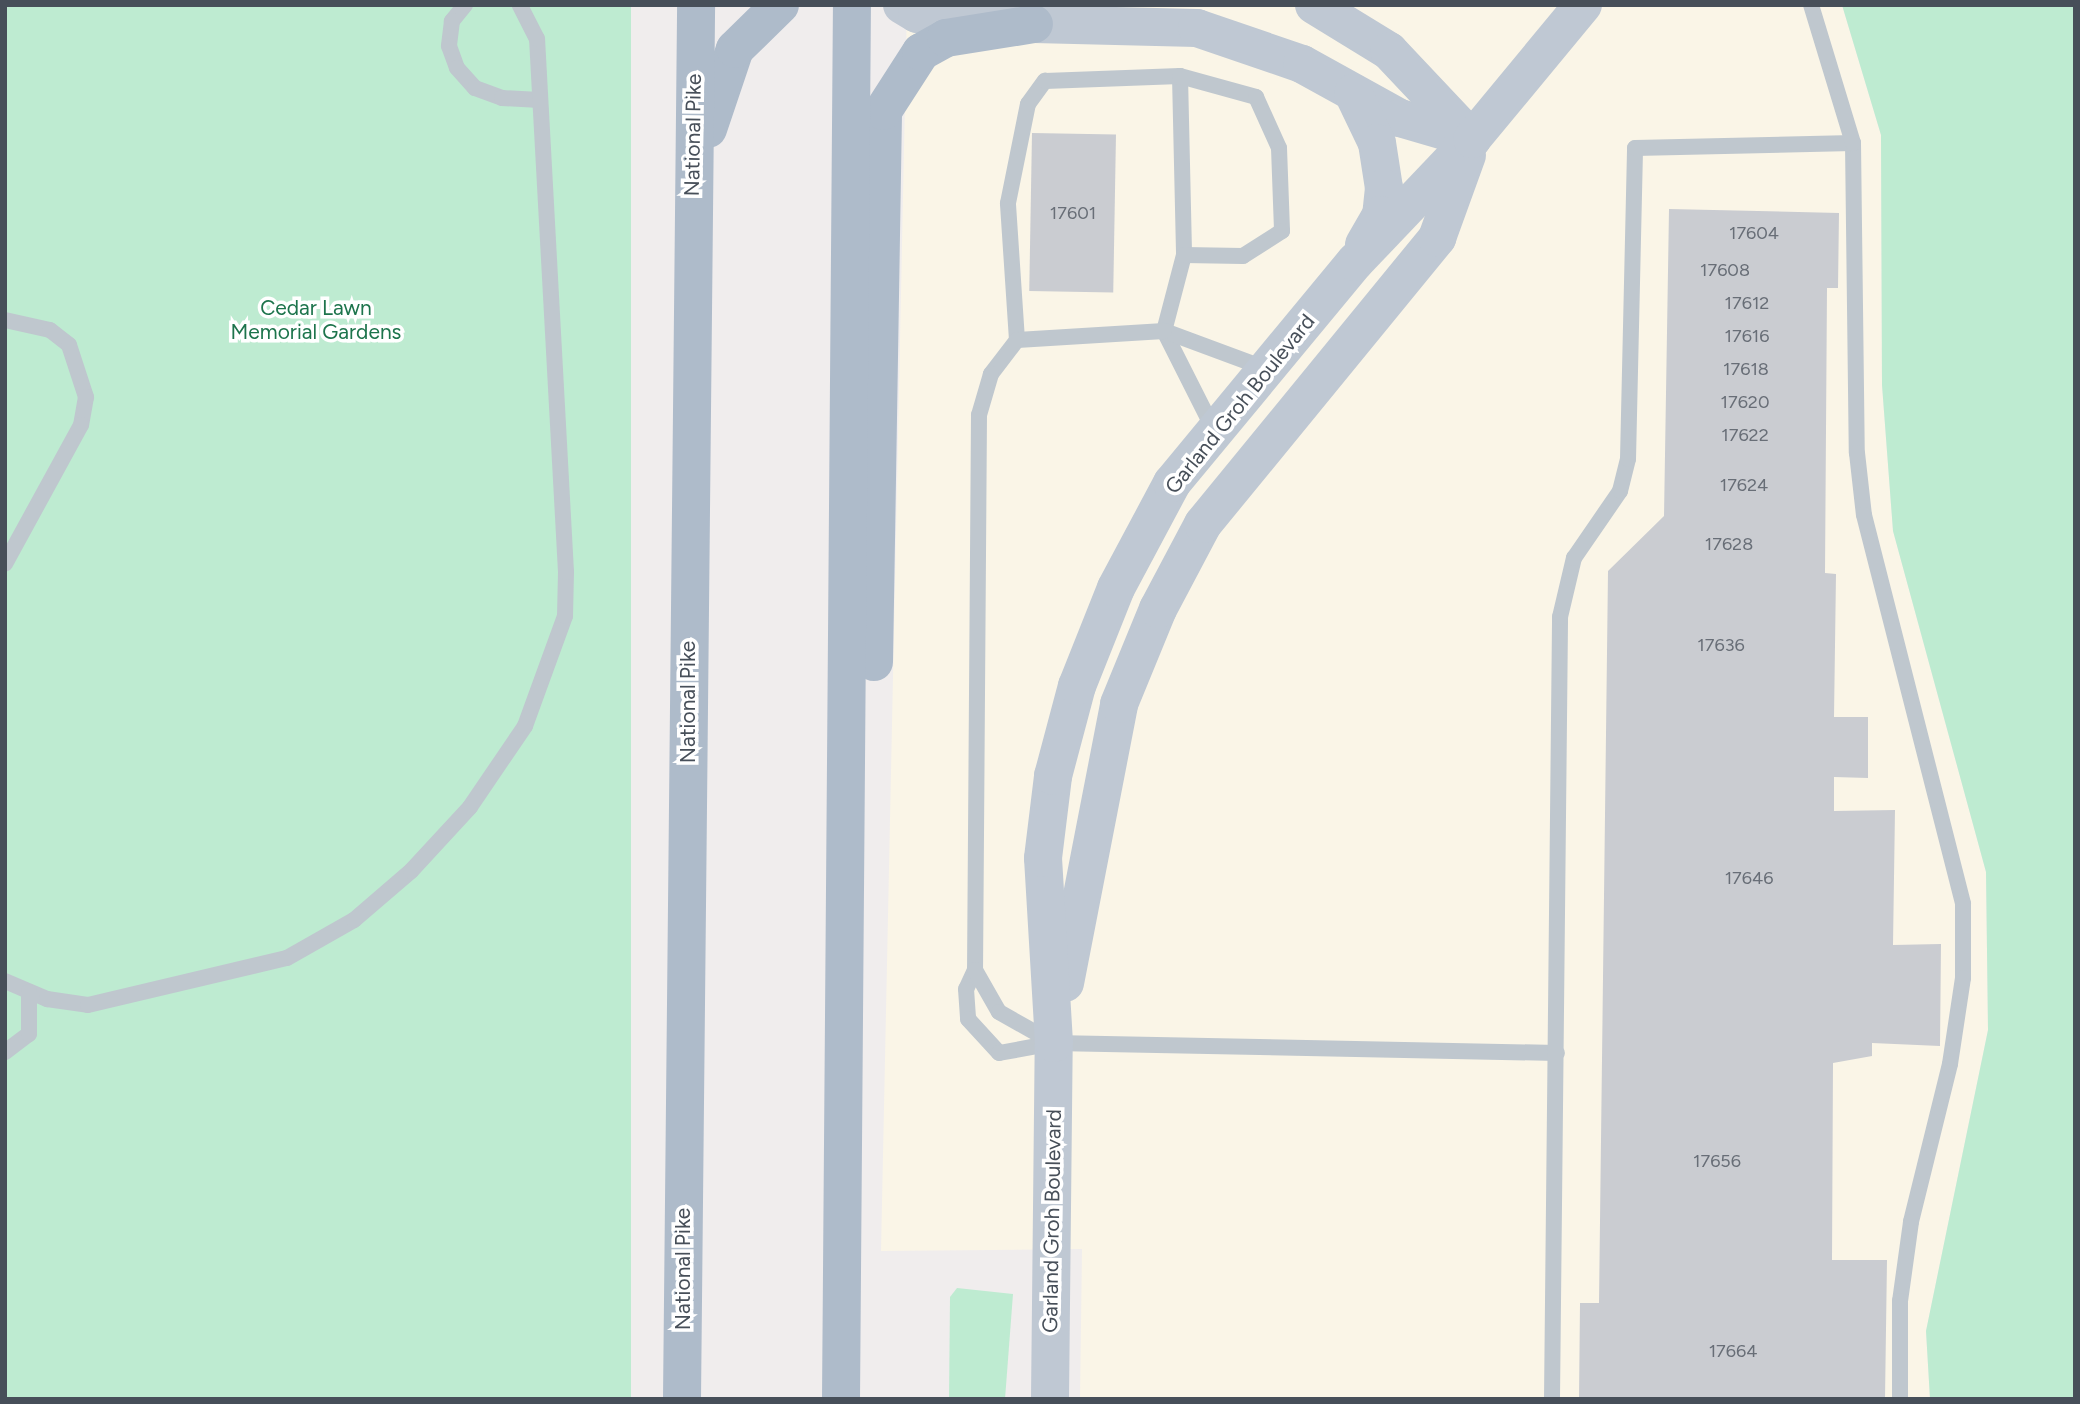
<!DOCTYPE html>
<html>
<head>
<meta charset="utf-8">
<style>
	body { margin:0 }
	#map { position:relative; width:2080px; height:1404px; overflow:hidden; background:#f0eded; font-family:Figtree,sans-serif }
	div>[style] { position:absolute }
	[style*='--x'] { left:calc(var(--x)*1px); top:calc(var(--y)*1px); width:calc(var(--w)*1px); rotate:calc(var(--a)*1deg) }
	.commercial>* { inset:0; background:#faf5e7 }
	.green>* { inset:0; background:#beebd1; transform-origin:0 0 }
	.building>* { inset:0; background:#caccd1; transform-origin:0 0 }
	.lane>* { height:16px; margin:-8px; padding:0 8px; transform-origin:8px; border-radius:8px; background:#bfc7ce }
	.secondary>* { height:38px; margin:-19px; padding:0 19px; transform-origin:19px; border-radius:19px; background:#bfc8d3 }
	.primary>* { height:38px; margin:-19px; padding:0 19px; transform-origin:19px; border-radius:19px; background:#aebbca }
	span { translate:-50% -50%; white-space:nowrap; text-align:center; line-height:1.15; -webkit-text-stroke:7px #fff; paint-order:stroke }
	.number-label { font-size:18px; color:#686e77 }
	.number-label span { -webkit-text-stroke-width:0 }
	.street-label { font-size:21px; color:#474f59 }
	.park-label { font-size:21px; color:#1d744c }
	.frame { position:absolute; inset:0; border:7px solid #474f59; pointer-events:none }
</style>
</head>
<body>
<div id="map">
	<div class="commercial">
		<div style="clip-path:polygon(907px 5px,1842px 5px,1881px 135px,1882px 385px,1893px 531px,1986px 872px,1988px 1030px,1926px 1331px,1930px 1399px,1080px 1399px,1082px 1249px,881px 1251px)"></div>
	</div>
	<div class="green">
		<div style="left:5px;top:5px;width:626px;height:1394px"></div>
		<div style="clip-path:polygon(1842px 5px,2075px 5px,2075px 1399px,1930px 1399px,1926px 1331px,1988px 1030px,1986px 872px,1893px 531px,1882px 385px,1881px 135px)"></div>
		<div style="clip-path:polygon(957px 1288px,1013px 1294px,1005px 1399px,949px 1399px,950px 1297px)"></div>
	</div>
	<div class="building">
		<div style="left:1032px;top:133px;width:84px;height:158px;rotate:1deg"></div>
		<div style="clip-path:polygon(1669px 209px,1839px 213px,1838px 288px,1827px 288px,1825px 573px,1836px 574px,1834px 717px,1868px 717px,1868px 778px,1834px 777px,1834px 811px,1895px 810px,1893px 945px,1941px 944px,1940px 1046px,1872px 1043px,1872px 1056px,1833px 1063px,1832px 1260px,1887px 1260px,1885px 1399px,1579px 1399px,1580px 1303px,1599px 1303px,1608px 571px,1664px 516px)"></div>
	</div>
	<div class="lane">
		<div style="--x:465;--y:5;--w:21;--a:129"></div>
		<div style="--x:452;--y:21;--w:25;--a:97"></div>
		<div style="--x:449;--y:46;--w:23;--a:70"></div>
		<div style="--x:457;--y:68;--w:27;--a:48"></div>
		<div style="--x:475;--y:88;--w:29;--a:20"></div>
		<div style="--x:502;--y:98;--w:38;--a:3"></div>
		<div style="--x:1180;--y:76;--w:179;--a:88.7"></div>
		<div style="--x:1184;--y:255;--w:79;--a:104.7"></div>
		<div style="--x:1164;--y:331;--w:111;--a:63.2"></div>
		<div style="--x:1853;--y:143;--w:310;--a:89.3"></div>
		<div style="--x:1857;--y:453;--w:62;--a:83.6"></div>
		<div style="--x:1864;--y:515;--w:401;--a:75.7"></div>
		<div style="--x:1963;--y:904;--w:74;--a:90"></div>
		<div style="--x:1963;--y:978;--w:87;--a:98.6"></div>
		<div style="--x:1950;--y:1064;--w:163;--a:103.9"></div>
		<div style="--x:1911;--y:1222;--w:80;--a:97.9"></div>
		<div style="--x:1900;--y:1301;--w:98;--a:90"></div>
		<div style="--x:5;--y:320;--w:46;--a:12.5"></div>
		<div style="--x:50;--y:330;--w:24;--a:38"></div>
		<div style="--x:69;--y:345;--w:55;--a:71.9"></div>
		<div style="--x:86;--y:397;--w:28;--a:100"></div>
		<div style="--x:81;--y:425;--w:158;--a:118.7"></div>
		<div style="--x:1017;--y:340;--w:137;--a:-93.8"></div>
		<div style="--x:1008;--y:203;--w:101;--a:-78.6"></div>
		<div style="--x:1028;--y:104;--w:29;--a:-54"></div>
		<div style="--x:1045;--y:81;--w:135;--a:-2.1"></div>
		<div style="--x:1180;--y:76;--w:79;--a:15.4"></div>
		<div style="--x:1256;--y:97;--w:56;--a:65.7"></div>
		<div style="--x:1279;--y:148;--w:83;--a:87.9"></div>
		<div style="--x:1282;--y:231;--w:46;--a:147.3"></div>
		<div style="--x:1243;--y:256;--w:59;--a:-179"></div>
		<div style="--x:1267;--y:369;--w:110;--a:-159.7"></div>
		<div style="--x:1164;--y:331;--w:147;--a:176.5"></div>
		<div style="--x:1017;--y:340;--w:43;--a:127.4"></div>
		<div style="--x:991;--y:374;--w:43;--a:106.3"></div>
		<div style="--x:979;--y:415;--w:555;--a:90.41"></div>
		<div style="--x:975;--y:970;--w:21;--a:115"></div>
		<div style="--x:966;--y:989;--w:30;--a:86"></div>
		<div style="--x:968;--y:1019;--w:46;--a:47.6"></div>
		<div style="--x:999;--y:1053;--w:56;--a:-10.3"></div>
		<div style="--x:1054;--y:1043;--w:503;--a:1.14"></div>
		<div style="--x:975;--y:970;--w:48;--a:60.3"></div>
		<div style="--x:999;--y:1012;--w:61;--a:29.5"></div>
		<div style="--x:5;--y:981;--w:46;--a:23.2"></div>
		<div style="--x:47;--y:999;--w:41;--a:8.3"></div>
		<div style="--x:88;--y:1005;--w:204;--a:-13.3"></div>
		<div style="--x:287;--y:958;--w:77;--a:-29.6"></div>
		<div style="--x:354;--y:920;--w:75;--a:-40.7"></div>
		<div style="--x:411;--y:871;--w:87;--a:-47.3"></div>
		<div style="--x:470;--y:807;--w:98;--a:-55.8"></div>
		<div style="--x:525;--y:726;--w:117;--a:-70"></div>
		<div style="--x:565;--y:616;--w:44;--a:-88.7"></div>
		<div style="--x:566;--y:572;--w:534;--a:-93.11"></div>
		<div style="--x:537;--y:39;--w:38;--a:-117"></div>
		<div style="--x:5;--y:1052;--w:30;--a:-37"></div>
		<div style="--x:29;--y:1034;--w:42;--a:-90"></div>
		<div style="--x:1552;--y:1399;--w:782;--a:-89.41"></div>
		<div style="--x:1560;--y:617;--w:61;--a:-76.7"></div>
		<div style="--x:1574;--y:558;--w:81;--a:-55.5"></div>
		<div style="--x:1620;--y:491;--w:33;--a:-76"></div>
		<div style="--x:1628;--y:459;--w:311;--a:-88.7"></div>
		<div style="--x:1635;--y:148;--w:218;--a:-1.3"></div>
		<div style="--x:1853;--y:143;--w:144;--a:-106.9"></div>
	</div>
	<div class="secondary">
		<div style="--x:902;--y:5;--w:17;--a:31"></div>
		<div style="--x:917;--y:14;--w:117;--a:4.9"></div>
		<div style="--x:1034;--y:24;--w:163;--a:1.4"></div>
		<div style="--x:1197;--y:28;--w:111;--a:18.9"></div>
		<div style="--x:1302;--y:64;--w:112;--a:28.9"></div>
		<div style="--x:1400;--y:118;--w:75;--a:16.3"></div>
		<div style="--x:1314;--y:5;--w:88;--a:31.5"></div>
		<div style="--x:1389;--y:51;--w:121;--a:46.7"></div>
		<div style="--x:1353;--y:93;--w:55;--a:64.4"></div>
		<div style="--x:1377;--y:143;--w:46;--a:81.2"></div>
		<div style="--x:1384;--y:188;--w:27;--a:96"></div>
		<div style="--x:1381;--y:215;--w:34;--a:120"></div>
		<div style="--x:1065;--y:983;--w:284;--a:-79"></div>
		<div style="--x:1119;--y:704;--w:103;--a:-67.7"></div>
		<div style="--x:1158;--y:609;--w:96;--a:-62.1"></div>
		<div style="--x:1203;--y:524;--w:370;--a:-50.7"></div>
		<div style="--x:1437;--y:238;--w:88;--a:-70.1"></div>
		<div style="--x:1050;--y:1399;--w:356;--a:-89.4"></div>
		<div style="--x:1054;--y:1043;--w:185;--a:-93.4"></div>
		<div style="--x:1043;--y:858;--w:83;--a:-83"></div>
		<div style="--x:1053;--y:776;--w:93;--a:-75.1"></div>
		<div style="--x:1077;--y:686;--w:105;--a:-68.3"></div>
		<div style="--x:1116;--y:588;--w:119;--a:-61.9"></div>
		<div style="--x:1172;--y:483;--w:287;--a:-50.4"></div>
		<div style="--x:1355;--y:262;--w:170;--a:-46.4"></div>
		<div style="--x:1472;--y:139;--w:174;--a:-50.4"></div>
	</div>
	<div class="primary">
		<div style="--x:708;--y:129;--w:84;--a:-71.4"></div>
		<div style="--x:735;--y:49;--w:63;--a:-44.4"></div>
		<div style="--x:874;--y:662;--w:551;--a:-89.06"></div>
		<div style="--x:883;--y:111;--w:70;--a:-57.2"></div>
		<div style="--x:921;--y:52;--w:29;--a:-29"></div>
		<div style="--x:946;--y:38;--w:89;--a:-9"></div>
		<div style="--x:682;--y:1399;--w:1394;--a:-89.42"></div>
		<div style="--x:841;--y:1399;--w:1394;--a:-89.55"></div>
	</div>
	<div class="number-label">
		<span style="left:1073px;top:213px">17601</span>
		<span style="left:1754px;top:233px">17604</span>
		<span style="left:1725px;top:270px">17608</span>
		<span style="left:1747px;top:303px">17612</span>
		<span style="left:1747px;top:336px">17616</span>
		<span style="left:1746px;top:369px">17618</span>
		<span style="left:1745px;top:402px">17620</span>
		<span style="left:1745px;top:435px">17622</span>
		<span style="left:1744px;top:485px">17624</span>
		<span style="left:1729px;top:544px">17628</span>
		<span style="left:1721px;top:645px">17636</span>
		<span style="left:1749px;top:878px">17646</span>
		<span style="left:1717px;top:1161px">17656</span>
		<span style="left:1733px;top:1351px">17664</span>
	</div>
	<div class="street-label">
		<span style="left:693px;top:135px;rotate:-89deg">National Pike</span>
		<span style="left:1240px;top:404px;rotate:-51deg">Garland Groh Boulevard</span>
		<span style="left:688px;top:702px;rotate:-90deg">National Pike</span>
		<span style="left:1052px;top:1221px;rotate:-89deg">Garland Groh Boulevard</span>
		<span style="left:683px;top:1269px;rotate:-90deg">National Pike</span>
	</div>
	<div class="park-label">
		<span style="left:316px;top:320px">Cedar Lawn<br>Memorial Gardens</span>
	</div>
	<div class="frame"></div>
</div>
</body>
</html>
